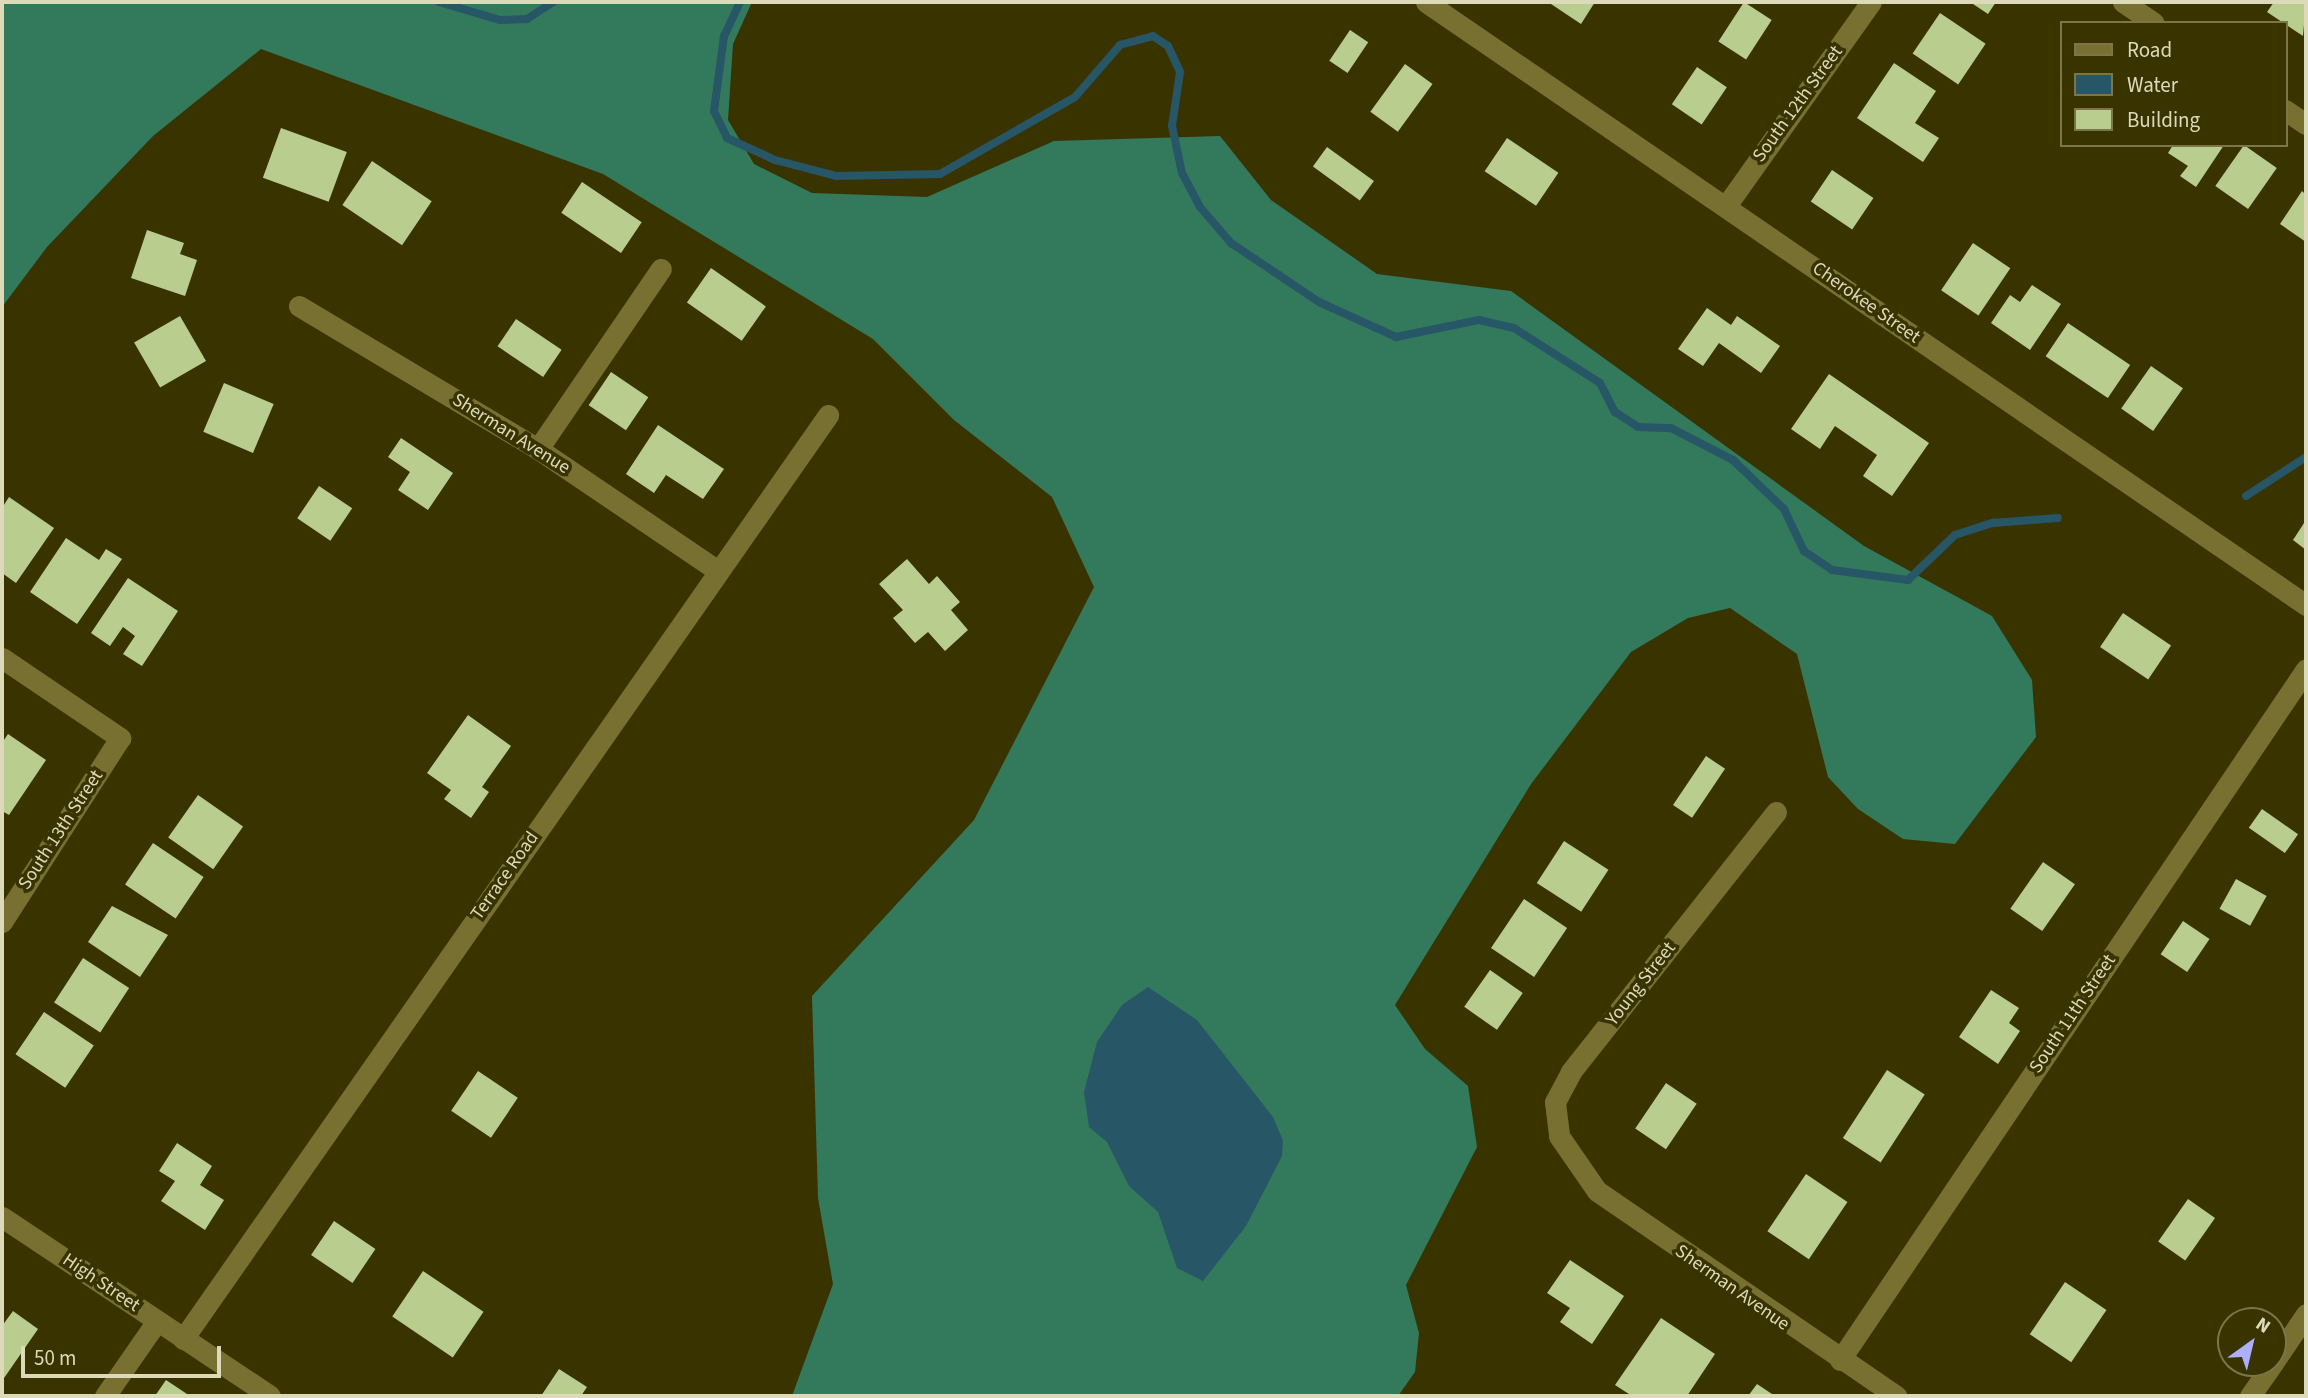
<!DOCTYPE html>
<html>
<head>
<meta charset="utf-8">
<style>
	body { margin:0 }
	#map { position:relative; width:2308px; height:1398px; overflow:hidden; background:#393300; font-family:"Source Sans 3",sans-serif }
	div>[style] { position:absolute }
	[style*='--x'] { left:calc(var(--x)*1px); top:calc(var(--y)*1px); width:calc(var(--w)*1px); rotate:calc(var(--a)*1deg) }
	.forest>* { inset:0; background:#337a5c }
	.water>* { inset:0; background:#275667 }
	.stream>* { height:8px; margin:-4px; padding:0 4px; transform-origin:4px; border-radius:4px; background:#275667 }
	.building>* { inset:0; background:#b9cd8f; transform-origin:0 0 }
	.minor>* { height:21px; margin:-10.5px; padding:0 10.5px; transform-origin:10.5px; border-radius:10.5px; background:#787030 }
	span { translate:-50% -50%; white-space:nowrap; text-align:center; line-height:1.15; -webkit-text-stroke:7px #393300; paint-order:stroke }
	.street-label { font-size:19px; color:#dddaba }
	.frame { position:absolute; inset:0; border:4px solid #dddaba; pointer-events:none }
	.legend { position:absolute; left:2060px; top:21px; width:228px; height:126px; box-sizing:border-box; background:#393300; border:2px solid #7b764a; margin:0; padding:9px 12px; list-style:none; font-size:21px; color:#dddaba }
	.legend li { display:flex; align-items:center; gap:14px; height:35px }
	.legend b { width:35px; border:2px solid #7b764a }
	.north { position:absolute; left:2217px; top:1307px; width:70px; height:70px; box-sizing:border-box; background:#393300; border:2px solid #7b764a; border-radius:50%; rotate:34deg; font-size:19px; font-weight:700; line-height:28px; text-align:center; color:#dddaba }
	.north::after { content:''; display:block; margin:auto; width:24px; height:32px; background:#adaffb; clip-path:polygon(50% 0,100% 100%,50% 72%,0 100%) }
	.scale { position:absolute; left:21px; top:1346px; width:200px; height:32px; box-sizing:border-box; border:4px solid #dddaba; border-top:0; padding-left:9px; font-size:21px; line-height:24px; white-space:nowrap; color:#dddaba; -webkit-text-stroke:5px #393300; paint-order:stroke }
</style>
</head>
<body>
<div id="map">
	<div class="forest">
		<div style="clip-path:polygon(2px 2px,752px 2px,733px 44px,728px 120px,754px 164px,812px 193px,927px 197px,1054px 141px,1220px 136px,1271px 200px,1377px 274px,1511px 291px,1864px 546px,1992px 616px,2032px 680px,2036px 737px,1955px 844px,1903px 839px,1858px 809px,1828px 777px,1797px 654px,1730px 608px,1688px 618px,1631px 652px,1531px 784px,1395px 1005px,1425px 1049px,1468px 1086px,1477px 1147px,1406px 1285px,1419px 1333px,1415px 1372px,1398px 1396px,792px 1396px,833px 1284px,818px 1198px,812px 996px,974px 820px,1094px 587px,1052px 497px,954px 420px,873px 339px,603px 174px,261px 49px,153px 136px,47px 247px,2px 307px)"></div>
	</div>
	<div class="water">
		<div style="clip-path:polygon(1148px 987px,1197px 1020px,1273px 1117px,1283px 1141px,1282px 1156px,1246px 1226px,1203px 1281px,1177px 1268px,1158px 1212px,1129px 1186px,1107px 1142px,1089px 1127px,1084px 1092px,1097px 1042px,1122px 1005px)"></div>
	</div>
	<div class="stream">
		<div style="--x:439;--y:2;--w:64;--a:16.4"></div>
		<div style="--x:500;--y:20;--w:27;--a:-2"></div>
		<div style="--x:527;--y:19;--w:31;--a:-33"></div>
		<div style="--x:740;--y:2;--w:38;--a:115"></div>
		<div style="--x:724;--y:36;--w:76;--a:97.6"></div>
		<div style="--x:714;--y:111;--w:30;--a:64"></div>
		<div style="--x:727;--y:138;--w:53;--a:24.6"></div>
		<div style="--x:775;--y:160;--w:63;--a:14.7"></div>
		<div style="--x:836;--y:176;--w:104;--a:-1.1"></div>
		<div style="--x:940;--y:174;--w:155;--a:-29.7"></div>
		<div style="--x:1075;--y:97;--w:69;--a:-49.1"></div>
		<div style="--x:1120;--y:45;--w:34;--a:-15"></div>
		<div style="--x:1153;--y:36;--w:18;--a:34"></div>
		<div style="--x:1168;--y:46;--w:29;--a:65"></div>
		<div style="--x:1180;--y:72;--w:55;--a:98.4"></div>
		<div style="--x:1172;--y:126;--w:48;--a:78"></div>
		<div style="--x:1182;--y:173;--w:38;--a:62"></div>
		<div style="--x:1200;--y:207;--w:48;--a:49.3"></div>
		<div style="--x:1231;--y:243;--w:106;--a:33.8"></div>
		<div style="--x:1319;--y:302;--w:85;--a:24.4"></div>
		<div style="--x:1396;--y:337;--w:85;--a:-11.6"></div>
		<div style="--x:1479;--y:320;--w:36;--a:13"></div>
		<div style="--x:1514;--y:328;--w:102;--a:32.6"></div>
		<div style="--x:1600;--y:383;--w:33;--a:63"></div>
		<div style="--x:1615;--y:412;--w:27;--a:33"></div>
		<div style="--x:1638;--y:427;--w:33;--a:2"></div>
		<div style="--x:1671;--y:428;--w:70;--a:27.3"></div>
		<div style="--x:1733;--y:460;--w:71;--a:43.9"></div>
		<div style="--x:1784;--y:509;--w:47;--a:64.5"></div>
		<div style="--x:1804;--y:551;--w:34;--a:34"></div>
		<div style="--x:1832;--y:570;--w:77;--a:7.5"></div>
		<div style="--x:1908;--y:580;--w:65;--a:-43.8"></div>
		<div style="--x:1955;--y:535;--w:40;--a:-18"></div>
		<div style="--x:1993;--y:523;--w:65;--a:-4.4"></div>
		<div style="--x:2246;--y:496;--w:72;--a:-33"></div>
	</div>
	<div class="building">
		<div style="clip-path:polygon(1548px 2px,1595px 2px,1581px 24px)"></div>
		<div style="left:1744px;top:2px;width:33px;height:47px;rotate:33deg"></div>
		<div style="clip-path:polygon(1970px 2px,1996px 2px,1988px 14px)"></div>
		<div style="clip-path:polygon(2274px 2px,2306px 2px,2303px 36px,2267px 12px)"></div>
		<div style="left:1940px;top:13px;width:55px;height:49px;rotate:34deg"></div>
		<div style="left:1350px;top:30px;width:22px;height:37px;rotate:34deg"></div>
		<div style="clip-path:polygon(1894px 63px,1936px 91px,1915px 123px,1939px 138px,1923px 162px,1857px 118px)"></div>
		<div style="left:1405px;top:64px;width:34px;height:59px;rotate:36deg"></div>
		<div style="left:1697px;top:67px;width:36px;height:45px;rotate:34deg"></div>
		<div style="left:281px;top:128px;width:70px;height:53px;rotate:20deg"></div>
		<div style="left:1507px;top:138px;width:62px;height:40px;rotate:34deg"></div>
		<div style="clip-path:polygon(2173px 145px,2224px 145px,2196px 187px,2180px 176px,2188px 166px,2168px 153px)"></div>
		<div style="left:2244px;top:145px;width:40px;height:50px;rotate:35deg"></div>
		<div style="left:1327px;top:147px;width:58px;height:24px;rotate:36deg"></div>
		<div style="left:372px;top:161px;width:72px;height:53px;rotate:34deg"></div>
		<div style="left:1832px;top:170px;width:50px;height:38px;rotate:34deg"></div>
		<div style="left:582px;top:182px;width:72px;height:37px;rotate:34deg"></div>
		<div style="clip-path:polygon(2302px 191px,2306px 195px,2306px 242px,2280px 224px)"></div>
		<div style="clip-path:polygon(147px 230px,184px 243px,180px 254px,197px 260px,185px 296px,131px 278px)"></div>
		<div style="left:1973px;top:243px;width:45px;height:57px;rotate:34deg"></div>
		<div style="left:711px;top:268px;width:67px;height:42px;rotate:35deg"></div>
		<div style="clip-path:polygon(2032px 285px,2061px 304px,2030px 350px,1991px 323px,2010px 295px,2020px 302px)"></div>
		<div style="clip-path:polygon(1707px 308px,1731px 325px,1737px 316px,1780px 346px,1761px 373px,1719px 343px,1703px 366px,1678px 349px)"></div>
		<div style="left:180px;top:316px;width:52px;height:53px;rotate:60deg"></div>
		<div style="left:516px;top:319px;width:55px;height:33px;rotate:34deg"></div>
		<div style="left:2068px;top:323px;width:75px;height:40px;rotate:34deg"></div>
		<div style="left:2151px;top:366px;width:39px;height:52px;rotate:35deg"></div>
		<div style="left:611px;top:372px;width:45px;height:40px;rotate:34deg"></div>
		<div style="clip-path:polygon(1829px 374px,1929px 443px,1892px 496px,1863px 476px,1877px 455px,1835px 426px,1820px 449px,1791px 429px)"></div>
		<div style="left:224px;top:383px;width:54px;height:53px;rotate:23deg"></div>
		<div style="clip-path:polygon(658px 425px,724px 469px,703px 499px,666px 475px,654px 493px,626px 474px)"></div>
		<div style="clip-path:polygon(401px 438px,453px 473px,428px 510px,398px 490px,410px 472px,388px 457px)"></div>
		<div style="left:319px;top:486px;width:40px;height:39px;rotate:34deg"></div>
		<div style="clip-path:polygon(9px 497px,54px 528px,16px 583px,2px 573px,2px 508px)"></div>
		<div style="clip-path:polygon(2306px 520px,2306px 550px,2293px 540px)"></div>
		<div style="clip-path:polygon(66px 538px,99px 560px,106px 549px,122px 559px,77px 624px,30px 592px)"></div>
		<div style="clip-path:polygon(907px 559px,929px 584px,937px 576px,960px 602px,951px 610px,968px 630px,945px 651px,928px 632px,915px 643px,893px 618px,903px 610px,879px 584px)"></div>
		<div style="clip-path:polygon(128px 578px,178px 611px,142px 666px,123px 654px,135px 636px,123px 627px,110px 646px,91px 633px)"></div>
		<div style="left:2123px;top:613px;width:58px;height:41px;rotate:34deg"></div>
		<div style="clip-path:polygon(468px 715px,511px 746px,482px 787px,489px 792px,471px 818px,444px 799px,451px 790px,427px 773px)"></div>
		<div style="clip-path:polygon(8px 734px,46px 760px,9px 815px,2px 811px,2px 743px)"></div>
		<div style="left:1706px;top:756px;width:23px;height:59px;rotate:34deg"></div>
		<div style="left:198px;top:795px;width:55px;height:52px;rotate:35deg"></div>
		<div style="left:2262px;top:809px;width:44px;height:23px;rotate:35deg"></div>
		<div style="left:1564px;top:841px;width:53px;height:50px;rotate:33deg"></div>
		<div style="left:153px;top:843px;width:61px;height:50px;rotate:34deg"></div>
		<div style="left:2043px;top:862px;width:39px;height:57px;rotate:35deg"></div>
		<div style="left:2236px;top:879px;width:35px;height:34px;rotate:29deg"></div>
		<div style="left:1524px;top:899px;width:52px;height:59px;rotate:34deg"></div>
		<div style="clip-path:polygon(112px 906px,168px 935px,140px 977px,88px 942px)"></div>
		<div style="left:2183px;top:921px;width:32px;height:40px;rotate:34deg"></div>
		<div style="left:83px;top:958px;width:55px;height:53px;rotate:33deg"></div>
		<div style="left:1490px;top:970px;width:40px;height:45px;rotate:35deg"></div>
		<div style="clip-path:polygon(1991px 990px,2019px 1008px,2009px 1023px,2020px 1031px,1998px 1064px,1959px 1037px)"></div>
		<div style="left:44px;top:1012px;width:60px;height:51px;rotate:34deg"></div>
		<div style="left:1887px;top:1070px;width:45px;height:81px;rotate:33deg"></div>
		<div style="left:478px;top:1071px;width:48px;height:48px;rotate:34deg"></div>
		<div style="left:1666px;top:1083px;width:37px;height:55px;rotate:34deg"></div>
		<div style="clip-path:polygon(177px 1143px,212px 1166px,200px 1185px,224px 1200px,205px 1230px,161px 1201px,175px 1181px,159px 1171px)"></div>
		<div style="left:1806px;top:1174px;width:50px;height:69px;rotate:34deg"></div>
		<div style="left:2188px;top:1199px;width:33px;height:52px;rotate:35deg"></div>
		<div style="left:334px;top:1221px;width:50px;height:41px;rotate:34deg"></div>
		<div style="clip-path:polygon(1570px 1260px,1624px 1296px,1592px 1344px,1560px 1322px,1570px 1308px,1547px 1293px)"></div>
		<div style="left:423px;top:1271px;width:73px;height:55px;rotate:34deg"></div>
		<div style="left:2065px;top:1282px;width:50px;height:63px;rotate:34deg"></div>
		<div style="clip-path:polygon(13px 1311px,38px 1329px,2px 1381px,2px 1326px)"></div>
		<div style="clip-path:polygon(1661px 1318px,1715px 1354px,1687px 1396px,1632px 1396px,1615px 1385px)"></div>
		<div style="clip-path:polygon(559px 1369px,587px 1387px,581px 1396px,541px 1396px)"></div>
		<div style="clip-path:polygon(166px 1380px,190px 1396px,155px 1396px)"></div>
		<div style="clip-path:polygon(1757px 1384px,1775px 1396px,1748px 1396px)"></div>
	</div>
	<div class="minor">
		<div style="--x:1426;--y:2;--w:1067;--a:34.42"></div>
		<div style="--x:2123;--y:2;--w:37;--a:34"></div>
		<div style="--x:2285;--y:110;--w:25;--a:34"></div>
		<div style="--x:1726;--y:206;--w:250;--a:-54.6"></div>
		<div style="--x:299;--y:306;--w:279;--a:30.9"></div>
		<div style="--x:538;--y:449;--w:216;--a:34.1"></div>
		<div style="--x:538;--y:449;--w:218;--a:-55.7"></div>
		<div style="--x:2;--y:658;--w:143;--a:34.1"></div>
		<div style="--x:120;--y:738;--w:219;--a:122.7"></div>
		<div style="--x:1776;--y:812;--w:331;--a:128.3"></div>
		<div style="--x:1571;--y:1072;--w:34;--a:118"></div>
		<div style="--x:1555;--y:1102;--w:34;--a:83"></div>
		<div style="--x:1559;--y:1136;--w:67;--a:55.4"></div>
		<div style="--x:1597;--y:1191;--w:363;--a:34.4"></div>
		<div style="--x:2;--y:1217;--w:322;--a:33.7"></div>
		<div style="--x:183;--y:1339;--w:1127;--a:-55.08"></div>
		<div style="--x:1840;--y:1360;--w:833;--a:-56"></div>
		<div style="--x:2273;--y:1363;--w:59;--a:-56"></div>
		<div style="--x:105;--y:1396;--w:91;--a:-55.3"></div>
		<div style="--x:2250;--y:1396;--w:40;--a:-55.1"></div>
	</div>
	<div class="street-label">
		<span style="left:1798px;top:104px;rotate:-54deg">South 12th Street</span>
		<span style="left:1866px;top:303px;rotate:35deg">Cherokee Street</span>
		<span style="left:511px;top:434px;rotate:32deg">Sherman Avenue</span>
		<span style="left:61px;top:830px;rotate:-57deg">South 13th Street</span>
		<span style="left:505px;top:876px;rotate:-55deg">Terrace Road</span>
		<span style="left:1641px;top:984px;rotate:-52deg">Young Street</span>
		<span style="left:2073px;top:1014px;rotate:-56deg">South 11th Street</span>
		<span style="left:101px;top:1283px;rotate:34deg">High Street</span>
		<span style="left:1732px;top:1288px;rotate:35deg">Sherman Avenue</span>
	</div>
	<div class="frame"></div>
	<ul class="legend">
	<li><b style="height:9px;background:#787030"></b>Road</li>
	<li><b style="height:19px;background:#275667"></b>Water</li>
	<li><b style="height:19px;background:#b9cd8f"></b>Building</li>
	</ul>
	<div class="north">N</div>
	<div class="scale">50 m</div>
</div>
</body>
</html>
